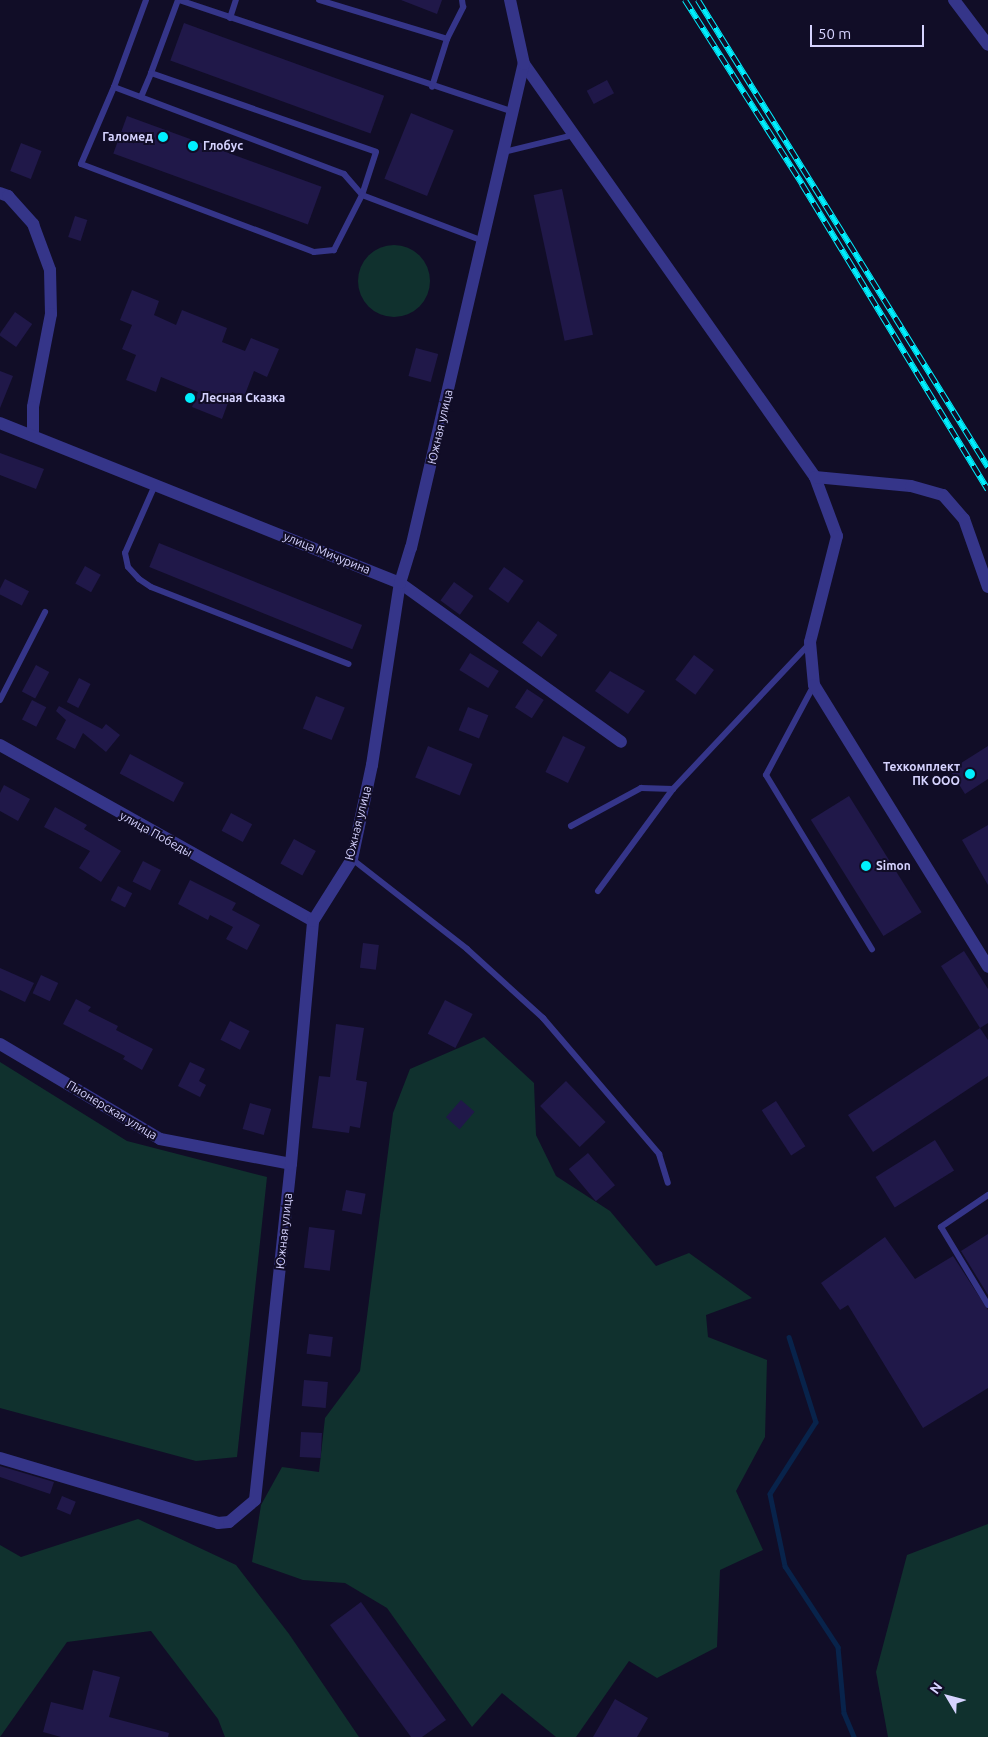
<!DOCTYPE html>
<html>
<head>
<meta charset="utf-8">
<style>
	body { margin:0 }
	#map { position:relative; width:988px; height:1737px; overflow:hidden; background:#110d27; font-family:Ubuntu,sans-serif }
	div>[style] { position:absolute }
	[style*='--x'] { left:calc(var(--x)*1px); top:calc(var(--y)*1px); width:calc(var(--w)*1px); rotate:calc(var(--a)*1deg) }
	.green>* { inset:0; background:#10312e }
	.round { border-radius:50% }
	.stream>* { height:4.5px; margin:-2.25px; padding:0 2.25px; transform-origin:2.25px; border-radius:2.25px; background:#08234b }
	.building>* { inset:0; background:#201849; transform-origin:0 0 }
	.lane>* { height:6px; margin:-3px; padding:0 3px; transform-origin:3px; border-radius:3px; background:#353589 }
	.street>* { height:12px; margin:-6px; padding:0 6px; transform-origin:6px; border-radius:6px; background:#353589 }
	.rail>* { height:5.5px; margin-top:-2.75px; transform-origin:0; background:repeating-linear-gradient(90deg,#110d27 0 11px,#00effe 0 22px); box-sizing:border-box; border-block:1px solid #00effe }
	.dots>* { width:14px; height:14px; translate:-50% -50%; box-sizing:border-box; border:2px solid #110d27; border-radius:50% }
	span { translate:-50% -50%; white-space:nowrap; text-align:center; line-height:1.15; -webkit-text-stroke:4px #110d27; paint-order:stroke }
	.poi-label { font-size:12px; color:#d6d3ff; font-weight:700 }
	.right { translate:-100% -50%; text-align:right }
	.left { translate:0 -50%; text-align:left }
	.street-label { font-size:12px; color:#d6d3ff }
	.north { position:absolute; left:923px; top:1672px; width:50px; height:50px; -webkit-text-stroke:4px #110d27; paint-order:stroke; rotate:307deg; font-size:14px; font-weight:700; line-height:20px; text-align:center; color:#d6d3ff }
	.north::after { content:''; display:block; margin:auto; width:18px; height:22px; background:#d6d3ff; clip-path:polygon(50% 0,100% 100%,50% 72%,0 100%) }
	.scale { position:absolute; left:810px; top:25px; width:114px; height:22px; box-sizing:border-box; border:2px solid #d6d3ff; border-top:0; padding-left:6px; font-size:15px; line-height:18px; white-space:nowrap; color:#d6d3ff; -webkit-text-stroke:4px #110d27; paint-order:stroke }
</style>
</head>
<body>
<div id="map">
	<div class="green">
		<div class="round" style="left:358px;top:245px;width:72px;height:72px"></div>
		<div style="clip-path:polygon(484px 1037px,534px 1083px,536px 1135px,556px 1176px,610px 1211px,656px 1266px,689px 1253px,752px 1298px,706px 1315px,708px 1337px,767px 1360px,765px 1437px,736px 1491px,763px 1550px,720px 1570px,717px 1647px,657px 1678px,629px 1661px,576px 1737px,556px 1737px,502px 1693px,472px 1727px,387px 1608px,345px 1583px,303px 1580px,252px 1562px,261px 1505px,282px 1467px,319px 1472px,325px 1418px,360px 1371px,393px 1113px,410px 1069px)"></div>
		<div style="clip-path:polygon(0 1062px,127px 1141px,267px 1177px,237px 1457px,196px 1461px,0 1408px)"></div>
		<div style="clip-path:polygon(138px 1519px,236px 1565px,289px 1634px,359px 1737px,225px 1737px,218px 1719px,151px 1631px,67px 1642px,0 1737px,0 1545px,21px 1557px)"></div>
		<div style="clip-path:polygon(988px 1524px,988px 1737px,888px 1737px,876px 1672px,907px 1555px)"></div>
	</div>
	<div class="stream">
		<div style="--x:789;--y:1337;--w:89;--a:72.4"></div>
		<div style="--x:816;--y:1422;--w:85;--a:122.6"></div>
		<div style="--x:770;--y:1494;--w:74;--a:78.2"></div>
		<div style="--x:785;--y:1566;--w:97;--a:56.8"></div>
		<div style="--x:838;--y:1647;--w:66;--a:84.8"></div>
		<div style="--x:844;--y:1713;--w:26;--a:67"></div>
	</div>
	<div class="building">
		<div style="clip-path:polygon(401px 0,442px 0,437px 14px)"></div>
		<div style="left:184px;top:23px;width:213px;height:40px;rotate:20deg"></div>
		<div style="left:607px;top:80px;width:15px;height:23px;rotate:62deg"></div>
		<div style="left:411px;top:113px;width:46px;height:71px;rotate:22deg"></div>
		<div style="left:127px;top:116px;width:207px;height:40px;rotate:20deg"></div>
		<div style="left:21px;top:143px;width:22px;height:30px;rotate:21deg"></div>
		<div style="left:562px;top:189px;width:149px;height:29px;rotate:78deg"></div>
		<div style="left:75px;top:216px;width:13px;height:22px;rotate:18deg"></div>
		<div style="clip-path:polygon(132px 290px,159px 301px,154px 315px,176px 325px,182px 310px,227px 328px,222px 342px,245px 351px,251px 338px,279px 349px,267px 377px,254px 371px,244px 397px,232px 392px,222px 419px,192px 407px,198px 392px,161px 377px,156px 392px,126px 380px,136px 355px,122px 349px,132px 325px,120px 320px)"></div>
		<div style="left:15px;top:312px;width:21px;height:28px;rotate:35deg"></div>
		<div style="left:416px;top:348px;width:23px;height:29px;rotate:15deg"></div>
		<div style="clip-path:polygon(0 371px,13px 376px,0 408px)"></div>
		<div style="clip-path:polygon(0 453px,44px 469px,36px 489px,0 475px)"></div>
		<div style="left:159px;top:543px;width:219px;height:26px;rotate:22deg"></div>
		<div style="left:85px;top:566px;width:18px;height:20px;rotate:29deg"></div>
		<div style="left:504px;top:567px;width:24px;height:27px;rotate:35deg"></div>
		<div style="left:5px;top:579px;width:27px;height:16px;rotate:27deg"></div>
		<div style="left:454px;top:582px;width:24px;height:23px;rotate:36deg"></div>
		<div style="left:538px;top:621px;width:24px;height:27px;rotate:36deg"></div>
		<div style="left:470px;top:653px;width:34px;height:20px;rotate:32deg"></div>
		<div style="left:694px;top:655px;width:25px;height:31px;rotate:37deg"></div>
		<div style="left:36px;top:665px;width:15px;height:30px;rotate:28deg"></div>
		<div style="clip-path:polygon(610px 671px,645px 691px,628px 714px,595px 691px)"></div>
		<div style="left:79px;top:678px;width:13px;height:27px;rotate:27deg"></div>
		<div style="left:527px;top:689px;width:20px;height:22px;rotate:33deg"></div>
		<div style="left:316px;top:696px;width:31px;height:35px;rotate:22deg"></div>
		<div style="left:32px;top:700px;width:16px;height:22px;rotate:27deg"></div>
		<div style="clip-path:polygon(59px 706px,102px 729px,106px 724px,120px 735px,106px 752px,83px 733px,75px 749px,56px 739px,66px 720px,56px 711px)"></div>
		<div style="left:468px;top:707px;width:22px;height:25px;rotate:22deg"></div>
		<div style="left:563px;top:736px;width:25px;height:40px;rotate:26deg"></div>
		<div style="left:428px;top:746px;width:48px;height:34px;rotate:22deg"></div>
		<div style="clip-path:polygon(988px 746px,988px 779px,965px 794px,950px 770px)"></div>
		<div style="left:130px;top:754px;width:61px;height:22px;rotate:28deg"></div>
		<div style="clip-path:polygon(4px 785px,30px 799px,18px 821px,0 811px,0 793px)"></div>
		<div style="left:849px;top:796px;width:137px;height:45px;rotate:58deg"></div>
		<div style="clip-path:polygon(55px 807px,87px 825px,84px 829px,121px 851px,101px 882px,79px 868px,90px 851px,44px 827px)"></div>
		<div style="left:231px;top:813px;width:24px;height:20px;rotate:28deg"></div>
		<div style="clip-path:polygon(988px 825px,988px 885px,962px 840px)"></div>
		<div style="left:294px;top:839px;width:25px;height:28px;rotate:29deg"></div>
		<div style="left:143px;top:861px;width:20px;height:23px;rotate:27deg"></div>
		<div style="clip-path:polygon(190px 880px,236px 903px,232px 910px,260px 925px,247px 950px,226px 939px,233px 927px,210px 915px,208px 920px,178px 904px)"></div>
		<div style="left:118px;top:886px;width:16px;height:16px;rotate:27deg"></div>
		<div style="left:363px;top:943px;width:16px;height:25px;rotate:7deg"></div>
		<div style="clip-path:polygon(964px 951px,988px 989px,988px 1023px,980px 1028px,941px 966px)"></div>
		<div style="clip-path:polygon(0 968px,34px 983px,25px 1002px,0 990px)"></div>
		<div style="left:41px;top:975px;width:19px;height:20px;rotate:25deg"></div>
		<div style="clip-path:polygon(76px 999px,91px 1007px,88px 1011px,118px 1026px,116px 1030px,153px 1049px,142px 1070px,123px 1059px,125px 1056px,63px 1024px)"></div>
		<div style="left:445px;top:1000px;width:31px;height:38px;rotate:27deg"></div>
		<div style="left:230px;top:1021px;width:22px;height:21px;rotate:27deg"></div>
		<div style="clip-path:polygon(336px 1024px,364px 1028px,356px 1080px,367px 1082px,365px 1096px,360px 1128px,350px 1126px,349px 1133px,312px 1128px,319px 1076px,330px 1077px)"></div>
		<div style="clip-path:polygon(980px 1028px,988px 1040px,988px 1076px,873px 1152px,848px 1115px)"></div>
		<div style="clip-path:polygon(190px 1062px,205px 1069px,199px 1081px,206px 1085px,200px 1097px,178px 1086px)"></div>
		<div style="left:566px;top:1081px;width:57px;height:36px;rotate:46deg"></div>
		<div style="left:461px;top:1100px;width:18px;height:23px;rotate:41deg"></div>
		<div style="left:776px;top:1101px;width:54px;height:17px;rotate:57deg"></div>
		<div style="left:250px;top:1103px;width:22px;height:27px;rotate:16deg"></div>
		<div style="left:935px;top:1140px;width:36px;height:70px;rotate:58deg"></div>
		<div style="left:588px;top:1153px;width:42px;height:25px;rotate:50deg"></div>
		<div style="left:346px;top:1190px;width:20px;height:21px;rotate:11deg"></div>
		<div style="left:309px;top:1227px;width:26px;height:41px;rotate:7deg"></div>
		<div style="clip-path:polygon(988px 1234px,988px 1295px,961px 1251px)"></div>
		<div style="clip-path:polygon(885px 1237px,915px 1279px,953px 1256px,988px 1310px,988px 1388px,923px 1428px,848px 1305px,840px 1310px,821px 1283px)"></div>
		<div style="left:309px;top:1334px;width:24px;height:20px;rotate:7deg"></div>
		<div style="left:304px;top:1380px;width:24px;height:26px;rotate:5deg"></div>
		<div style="left:301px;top:1432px;width:21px;height:25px;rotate:3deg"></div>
		<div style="clip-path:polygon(0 1466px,54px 1482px,50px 1494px,0 1477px)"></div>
		<div style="left:62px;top:1496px;width:15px;height:14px;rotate:23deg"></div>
		<div style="clip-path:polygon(361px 1602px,446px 1720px,422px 1737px,411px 1737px,330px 1625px)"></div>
		<div style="clip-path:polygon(93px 1670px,120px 1677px,109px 1717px,169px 1733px,168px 1737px,61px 1737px,43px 1732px,51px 1702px,83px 1710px)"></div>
		<div style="clip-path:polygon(615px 1699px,648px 1718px,637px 1737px,593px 1737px)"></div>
	</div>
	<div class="lane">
		<div style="--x:178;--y:0;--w:78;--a:110.3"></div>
		<div style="--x:151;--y:73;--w:238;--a:19.3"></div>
		<div style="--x:376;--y:152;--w:45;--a:108"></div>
		<div style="--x:362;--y:195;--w:129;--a:20.8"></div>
		<div style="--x:179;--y:0;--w:352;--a:18.5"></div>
		<div style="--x:319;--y:0;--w:134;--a:16.9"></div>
		<div style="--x:447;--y:39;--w:50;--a:107.4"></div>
		<div style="--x:230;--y:18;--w:19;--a:-72"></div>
		<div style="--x:447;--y:39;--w:36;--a:-63"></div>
		<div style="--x:463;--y:7;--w:7;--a:-98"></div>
		<div style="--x:114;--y:87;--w:246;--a:20.7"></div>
		<div style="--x:344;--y:174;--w:28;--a:49"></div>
		<div style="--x:362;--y:195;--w:62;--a:117"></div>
		<div style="--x:334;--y:250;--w:20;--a:174"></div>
		<div style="--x:314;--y:252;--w:249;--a:-159.3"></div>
		<div style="--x:81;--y:164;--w:84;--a:-66.8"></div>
		<div style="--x:114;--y:87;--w:93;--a:-69.8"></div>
		<div style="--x:141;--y:97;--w:26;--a:-67"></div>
		<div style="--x:504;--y:152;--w:72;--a:-13.7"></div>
		<div style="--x:155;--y:485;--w:74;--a:113.8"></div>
		<div style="--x:125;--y:553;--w:14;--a:78"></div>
		<div style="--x:128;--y:567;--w:16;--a:47"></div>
		<div style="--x:139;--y:579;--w:14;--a:34"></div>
		<div style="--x:151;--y:587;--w:212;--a:21.3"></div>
		<div style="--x:814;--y:685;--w:102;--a:118.1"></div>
		<div style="--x:766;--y:775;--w:204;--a:58.7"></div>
		<div style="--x:0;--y:700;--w:99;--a:-62.9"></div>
		<div style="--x:571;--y:826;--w:80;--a:-28.5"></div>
		<div style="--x:641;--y:788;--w:32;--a:2"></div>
		<div style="--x:352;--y:859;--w:146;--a:38"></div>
		<div style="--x:467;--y:949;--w:103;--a:42.2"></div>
		<div style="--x:543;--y:1018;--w:179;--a:49.5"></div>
		<div style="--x:659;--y:1154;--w:30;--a:73"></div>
		<div style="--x:598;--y:891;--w:127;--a:-53.7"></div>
		<div style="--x:673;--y:789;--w:199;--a:-46.8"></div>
		<div style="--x:988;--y:1195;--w:57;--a:145.8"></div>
		<div style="--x:941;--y:1227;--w:91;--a:58.9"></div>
	</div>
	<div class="street">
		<div style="--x:954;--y:0;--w:56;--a:52.9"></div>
		<div style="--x:524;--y:64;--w:505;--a:54.83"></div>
		<div style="--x:815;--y:477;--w:63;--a:69.6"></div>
		<div style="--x:837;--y:536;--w:109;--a:104.3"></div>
		<div style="--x:810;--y:642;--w:43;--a:84.7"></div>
		<div style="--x:814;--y:685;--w:331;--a:58.3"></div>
		<div style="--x:0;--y:193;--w:9;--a:21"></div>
		<div style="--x:8;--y:196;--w:38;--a:48"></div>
		<div style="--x:33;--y:224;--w:49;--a:69.7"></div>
		<div style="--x:50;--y:270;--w:44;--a:88.7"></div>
		<div style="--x:51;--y:314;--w:95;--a:101"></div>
		<div style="--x:33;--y:407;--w:29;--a:90"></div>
		<div style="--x:0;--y:423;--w:431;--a:21.8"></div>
		<div style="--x:400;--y:583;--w:272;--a:35.7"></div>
		<div style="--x:815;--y:477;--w:96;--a:5.4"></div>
		<div style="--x:911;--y:486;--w:33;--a:16"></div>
		<div style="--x:943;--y:495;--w:32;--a:49"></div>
		<div style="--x:964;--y:519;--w:72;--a:70.6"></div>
		<div style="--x:0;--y:745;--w:359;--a:29.3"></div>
		<div style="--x:0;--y:1044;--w:186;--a:30.7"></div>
		<div style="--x:160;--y:1139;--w:133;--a:10.8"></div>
		<div style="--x:0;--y:1458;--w:227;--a:16.6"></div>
		<div style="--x:218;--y:1523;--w:11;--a:-5"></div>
		<div style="--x:229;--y:1522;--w:34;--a:-40"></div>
		<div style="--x:255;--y:1500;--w:338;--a:-83.9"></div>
		<div style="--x:291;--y:1164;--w:244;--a:-84.8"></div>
		<div style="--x:313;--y:921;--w:73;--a:-57.8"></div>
		<div style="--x:352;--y:859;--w:96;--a:-78"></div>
		<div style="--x:372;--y:765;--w:184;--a:-81.3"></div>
		<div style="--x:400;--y:583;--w:37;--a:-73"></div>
		<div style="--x:411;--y:548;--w:497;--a:-76.9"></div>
		<div style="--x:524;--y:64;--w:66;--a:-102.3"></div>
	</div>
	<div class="rail">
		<div style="--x:685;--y:0;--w:218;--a:57.5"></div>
		<div style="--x:802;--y:184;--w:358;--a:58.7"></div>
		<div style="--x:698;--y:0;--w:550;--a:58.16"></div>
	</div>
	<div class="dots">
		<div style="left:163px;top:137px;background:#00effe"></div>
		<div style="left:193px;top:146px;background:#00effe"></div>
		<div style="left:190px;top:398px;background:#00effe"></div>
		<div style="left:970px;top:774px;background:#00effe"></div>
		<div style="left:866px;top:866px;background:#00effe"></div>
	</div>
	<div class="poi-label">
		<span class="right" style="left:153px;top:137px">Галомед</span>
		<span class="left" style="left:203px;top:146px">Глобус</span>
		<span class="left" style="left:200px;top:398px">Лесная Сказка</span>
		<span class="right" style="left:960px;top:774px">Техкомплект<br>ПК ООО</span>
		<span class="left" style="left:876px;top:866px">Simon</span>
	</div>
	<div class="street-label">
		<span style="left:440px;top:427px;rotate:-77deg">Южная улица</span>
		<span style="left:327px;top:553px;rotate:22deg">улица Мичурина</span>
		<span style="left:358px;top:823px;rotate:-76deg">Южная улица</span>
		<span style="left:156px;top:834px;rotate:29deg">улица Победы</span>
		<span style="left:112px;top:1110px;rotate:31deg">Пионерская улица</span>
		<span style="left:284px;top:1231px;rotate:-84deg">Южная улица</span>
	</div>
	<div class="north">N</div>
	<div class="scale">50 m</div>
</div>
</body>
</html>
